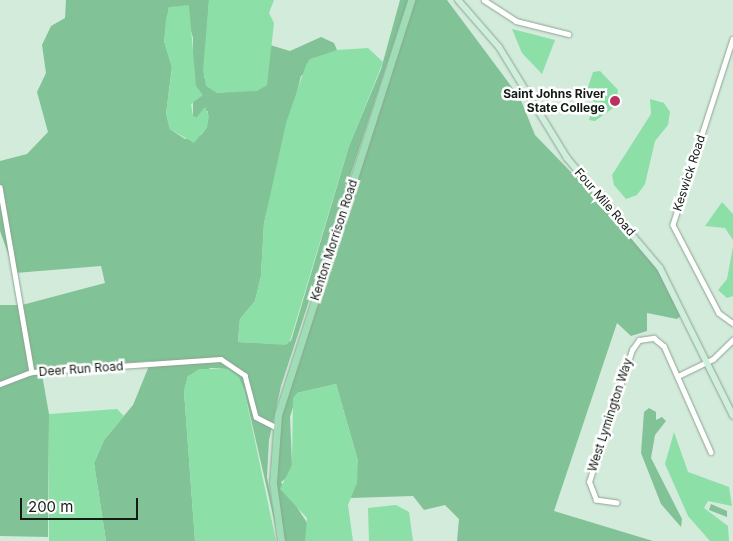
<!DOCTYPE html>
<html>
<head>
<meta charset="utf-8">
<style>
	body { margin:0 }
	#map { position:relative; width:733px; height:541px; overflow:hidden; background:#d3ebda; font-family:Inter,sans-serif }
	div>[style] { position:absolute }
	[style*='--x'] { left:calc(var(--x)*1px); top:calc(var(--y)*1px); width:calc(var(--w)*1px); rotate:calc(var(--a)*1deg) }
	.green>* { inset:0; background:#81c296 }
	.water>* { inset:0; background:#8bdfa7 }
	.roads { filter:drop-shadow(0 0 1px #8da393) drop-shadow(0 0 1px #8da393) }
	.minor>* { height:4.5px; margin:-2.25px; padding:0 2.25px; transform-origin:2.25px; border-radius:2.25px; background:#fff }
	.secondary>* { height:6px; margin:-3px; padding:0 3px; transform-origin:3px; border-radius:3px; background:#cfeedb }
	.primary>* { height:7px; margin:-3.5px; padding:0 3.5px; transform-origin:3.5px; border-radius:3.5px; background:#9eddb6 }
	.dots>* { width:14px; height:14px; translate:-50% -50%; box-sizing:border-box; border:2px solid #fff; border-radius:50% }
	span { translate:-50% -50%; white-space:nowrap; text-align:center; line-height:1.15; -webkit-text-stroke:5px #fff; paint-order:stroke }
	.poi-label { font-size:12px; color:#131c16; font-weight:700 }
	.right { translate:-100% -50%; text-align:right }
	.street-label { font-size:12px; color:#131c16 }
	.scale { position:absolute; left:20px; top:498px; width:118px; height:22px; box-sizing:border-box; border:2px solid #131c16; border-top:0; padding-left:6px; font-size:15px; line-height:18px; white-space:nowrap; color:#131c16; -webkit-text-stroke:4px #fff; paint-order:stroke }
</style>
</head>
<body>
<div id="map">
	<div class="green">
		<div style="clip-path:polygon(evenodd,66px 0,209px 0,204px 77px,217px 93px,266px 86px,270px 45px,290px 51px,321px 37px,334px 43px,337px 50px,301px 76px,264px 223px,261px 276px,255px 301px,240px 319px,238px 342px,282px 344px,291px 341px,349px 146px,381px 69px,400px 0,408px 0,281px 386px,269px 440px,267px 477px,279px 541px,244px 389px,228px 369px,211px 368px,188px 376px,184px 391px,195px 541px,106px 541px,94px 463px,104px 440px,133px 405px,151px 361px,41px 369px,49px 414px,48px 537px,0 536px,0 305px,22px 305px,105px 283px,101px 266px,15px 273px,0 231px,0 161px,27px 154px,48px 132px,37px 92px,46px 73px,42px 45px,51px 26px,65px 18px,66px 0,169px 7px,185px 8px,193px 38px,193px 116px,196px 118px,208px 111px,207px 127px,201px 135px,185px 139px,170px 129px,166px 114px,172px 67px,164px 41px,169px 7px)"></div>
		<div style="clip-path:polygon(413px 0,447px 0,520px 98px,535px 135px,630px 233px,658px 270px,682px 315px,677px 319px,647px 313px,647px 331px,631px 336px,617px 323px,554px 511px,653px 541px,457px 541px,459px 519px,445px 505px,424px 510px,413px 496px,350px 498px,358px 461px,336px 384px,297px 393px,290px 417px,292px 465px,288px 477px,281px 482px,309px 526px,305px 541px,284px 541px,276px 482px,280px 415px)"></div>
		<div style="clip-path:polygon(649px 408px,656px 412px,656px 420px,662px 417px,666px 421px,655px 435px,651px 458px,682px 519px,681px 527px,661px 504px,641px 453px,644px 412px)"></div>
		<div style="clip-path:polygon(711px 504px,727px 511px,727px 517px,709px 510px)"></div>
	</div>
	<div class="water">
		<div style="clip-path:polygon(209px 0,274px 0,269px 13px,274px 23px,267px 85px,257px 91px,217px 93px,206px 86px,203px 70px)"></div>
		<div style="clip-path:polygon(189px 5px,196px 86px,203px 95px,191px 104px,193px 116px,196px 118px,205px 107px,209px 116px,207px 127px,194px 143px,170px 129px,166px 114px,172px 68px,164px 41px,166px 19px,169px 7px)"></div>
		<div style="clip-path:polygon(512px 29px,555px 40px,542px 74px,522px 53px)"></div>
		<div style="clip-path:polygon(368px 48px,383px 62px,349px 146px,290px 341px,286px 345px,238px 342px,240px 319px,255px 301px,261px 276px,264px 223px,286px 123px,306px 65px,310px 59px,337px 50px)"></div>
		<div style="clip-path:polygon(600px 71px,618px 90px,616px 106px,595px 121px,589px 120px,594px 102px,588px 87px,593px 72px)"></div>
		<div style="clip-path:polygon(650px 99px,664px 103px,670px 112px,668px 125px,655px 141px,645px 184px,637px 195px,626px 199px,614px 185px,612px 175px,651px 114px)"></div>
		<div style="clip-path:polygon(722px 202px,733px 214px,733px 240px,725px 228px,705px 226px)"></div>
		<div style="clip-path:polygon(733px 247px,733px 296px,727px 298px,718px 290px,727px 279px)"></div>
		<div style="clip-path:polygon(199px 369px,228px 369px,239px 377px,244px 389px,276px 541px,195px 541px,184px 391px,188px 376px)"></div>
		<div style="clip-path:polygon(336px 384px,358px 461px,357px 483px,348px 505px,353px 541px,305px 541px,307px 518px,280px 489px,292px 465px,293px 398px,297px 393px)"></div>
		<div style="clip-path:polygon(117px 409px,124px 416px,104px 440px,94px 463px,106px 541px,49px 541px,49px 414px)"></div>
		<div style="clip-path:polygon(674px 432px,688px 472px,729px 487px,732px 506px,708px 501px,704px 508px,728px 526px,729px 541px,710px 541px,688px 516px,665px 464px)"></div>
		<div style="clip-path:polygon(396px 505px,409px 512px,413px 541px,369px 541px,368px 508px)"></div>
	</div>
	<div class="roads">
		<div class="minor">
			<div style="--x:484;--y:0;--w:38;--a:33"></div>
			<div style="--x:516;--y:21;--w:54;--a:14"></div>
			<div style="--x:733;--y:39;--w:195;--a:107.9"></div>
			<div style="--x:673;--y:225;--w:99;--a:62.4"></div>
			<div style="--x:719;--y:313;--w:17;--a:36"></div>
			<div style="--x:0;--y:187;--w:188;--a:80.2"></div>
			<div style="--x:32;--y:372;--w:189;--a:-3.9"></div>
			<div style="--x:221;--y:359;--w:29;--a:34"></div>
			<div style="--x:245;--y:375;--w:43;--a:75.3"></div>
			<div style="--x:256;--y:417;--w:22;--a:27"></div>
			<div style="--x:678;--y:376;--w:39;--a:-26"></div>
			<div style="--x:713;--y:359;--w:28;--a:-44"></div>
			<div style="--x:0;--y:384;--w:34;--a:-21"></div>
			<div style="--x:617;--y:503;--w:21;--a:-172"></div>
			<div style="--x:596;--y:500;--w:19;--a:-111"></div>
			<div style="--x:589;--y:482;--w:139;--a:-72"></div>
			<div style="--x:632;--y:350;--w:12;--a:-55"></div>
			<div style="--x:639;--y:340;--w:15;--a:-8"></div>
			<div style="--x:654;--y:338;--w:13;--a:39"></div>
			<div style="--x:664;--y:346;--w:116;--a:66.1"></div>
		</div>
		<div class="secondary">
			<div style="--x:458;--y:0;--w:62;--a:48.9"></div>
			<div style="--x:499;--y:47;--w:130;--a:58.5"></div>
			<div style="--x:567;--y:158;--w:144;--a:49.8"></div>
			<div style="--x:660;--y:268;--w:165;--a:63.7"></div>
		</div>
		<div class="primary">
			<div style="--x:281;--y:541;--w:59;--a:-97.9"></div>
			<div style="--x:273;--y:483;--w:68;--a:-85.8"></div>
			<div style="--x:278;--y:415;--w:436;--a:-72.2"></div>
		</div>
	</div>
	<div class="dots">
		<div style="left:615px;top:101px;background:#bc2f61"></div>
	</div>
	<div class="poi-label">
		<span class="right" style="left:605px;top:101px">Saint Johns River<br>State College</span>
	</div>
	<div class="street-label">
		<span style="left:689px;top:173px;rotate:-72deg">Keswick Road</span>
		<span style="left:605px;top:202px;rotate:49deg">Four Mile Road</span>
		<span style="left:334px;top:240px;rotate:-72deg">Kenton Morrison Road</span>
		<span style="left:81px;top:369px;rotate:-4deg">Deer Run Road</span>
		<span style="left:610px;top:415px;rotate:-72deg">West Lymington Way</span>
	</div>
	<div class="scale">200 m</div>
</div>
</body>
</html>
